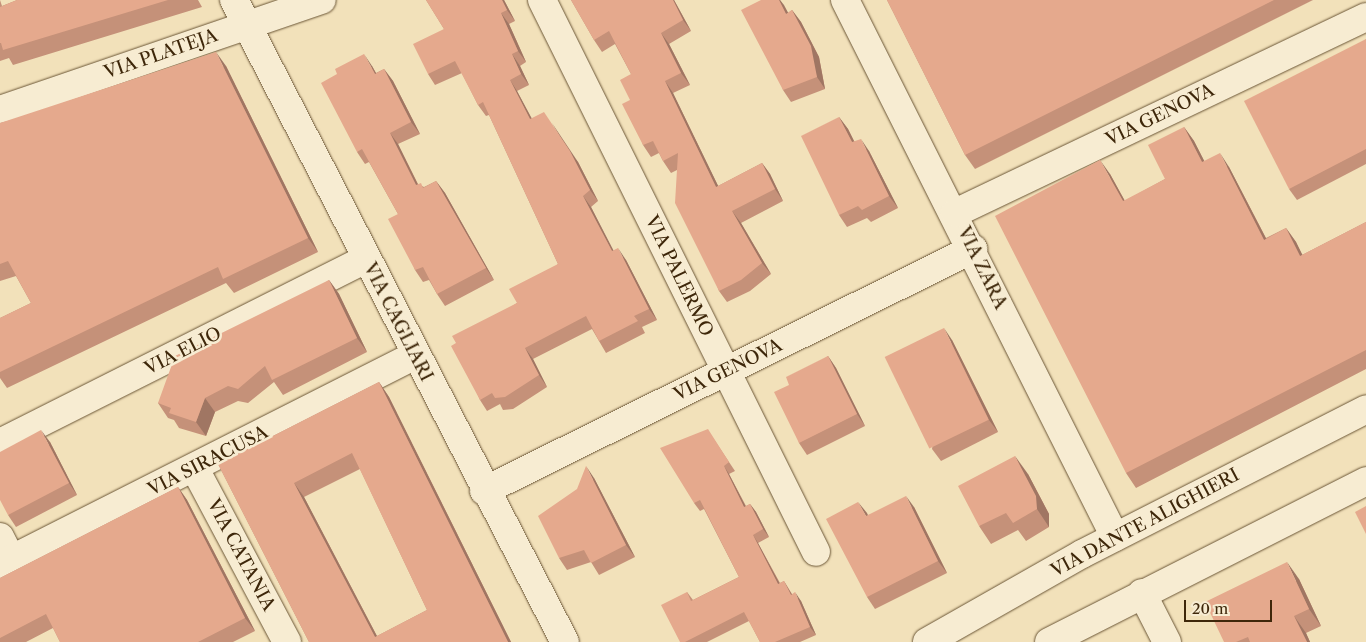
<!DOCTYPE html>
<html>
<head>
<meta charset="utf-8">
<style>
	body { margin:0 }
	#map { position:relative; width:1366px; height:642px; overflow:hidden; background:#f2e1ba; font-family:"Libre Caslon Text",serif }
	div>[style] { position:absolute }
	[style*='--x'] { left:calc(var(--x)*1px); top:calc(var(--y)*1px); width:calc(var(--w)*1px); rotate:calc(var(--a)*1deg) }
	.roads { filter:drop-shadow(0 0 1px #6b5636) drop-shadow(0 0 1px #6b5636) }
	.street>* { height:28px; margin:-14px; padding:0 14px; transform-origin:14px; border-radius:14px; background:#f7ecd2 }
	.secondary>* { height:28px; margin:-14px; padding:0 14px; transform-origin:14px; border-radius:14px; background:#f7ecd2 }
	.wall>* { inset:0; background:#c59179 }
	.shaded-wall>* { inset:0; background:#a07663 }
	.building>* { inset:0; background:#e5a98d; transform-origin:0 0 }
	span { translate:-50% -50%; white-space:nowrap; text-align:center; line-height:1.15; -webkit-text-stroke:5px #f7ecd2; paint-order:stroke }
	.street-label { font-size:18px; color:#3e270a }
	.scale { position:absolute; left:1184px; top:600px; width:88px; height:22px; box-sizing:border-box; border:2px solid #3e270a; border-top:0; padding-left:6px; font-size:15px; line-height:18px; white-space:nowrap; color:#3e270a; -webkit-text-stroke:4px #f7ecd2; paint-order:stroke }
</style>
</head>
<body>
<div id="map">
	<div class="roads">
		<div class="street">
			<div style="--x:542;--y:0;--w:616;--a:63.6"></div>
			<div style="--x:845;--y:0;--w:601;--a:63.31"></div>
			<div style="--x:0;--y:110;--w:340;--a:-18.9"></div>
			<div style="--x:955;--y:213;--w:455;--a:-25.5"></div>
			<div style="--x:0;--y:443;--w:410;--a:-26.7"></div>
			<div style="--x:195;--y:469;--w:196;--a:62"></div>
			<div style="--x:484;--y:491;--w:546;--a:-26.33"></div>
			<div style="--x:0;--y:537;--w:25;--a:63"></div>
			<div style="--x:0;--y:565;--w:465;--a:-26.8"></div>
			<div style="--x:1142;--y:593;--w:55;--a:63"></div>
		</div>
		<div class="secondary">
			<div style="--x:234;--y:0;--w:722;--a:62.73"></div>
			<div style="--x:927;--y:642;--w:178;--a:-29.6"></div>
			<div style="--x:1082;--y:554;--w:319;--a:-27"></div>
			<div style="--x:1049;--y:642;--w:356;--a:-26.9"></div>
		</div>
	</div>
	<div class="wall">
		<div style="clip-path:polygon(0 0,2px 6px,17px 0,198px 0,202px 7px,13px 65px,9px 58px,0 61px)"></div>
		<div style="clip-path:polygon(426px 0,504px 0,515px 21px,509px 24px,526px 62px,520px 66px,529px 85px,517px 91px,531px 118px,578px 162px,598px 201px,591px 207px,613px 251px,626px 260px,657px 320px,642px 327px,645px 333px,606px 353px,592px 329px,533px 359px,547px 387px,513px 409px,503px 410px,500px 404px,487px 411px,480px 400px,456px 343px,517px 303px,558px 264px,489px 115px,486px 116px,478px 105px,462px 73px,435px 85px,428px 74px,444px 29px)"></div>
		<div style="clip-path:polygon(571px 0,674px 0,691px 31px,669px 44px,690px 85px,673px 93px,718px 186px,762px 163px,770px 174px,783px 201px,741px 223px,771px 274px,750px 291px,727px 302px,719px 291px,677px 170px,671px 173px,663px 161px,659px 153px,651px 157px,643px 145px,630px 100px,631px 74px,615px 44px,602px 52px,594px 40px)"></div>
		<div style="clip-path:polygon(761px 0,780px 0,788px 13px,792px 10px,801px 22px,819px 57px,825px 89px,791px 102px,783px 90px)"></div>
		<div style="clip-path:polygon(887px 0,1313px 0,975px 169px,965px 155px)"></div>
		<div style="clip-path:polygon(1366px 39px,1366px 164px,1297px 200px,1289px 189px)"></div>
		<div style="clip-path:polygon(226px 66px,318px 252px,234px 293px,226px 283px,7px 388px,0 378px,0 318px,31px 303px,16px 276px,0 281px,0 123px)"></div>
		<div style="clip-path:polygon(372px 66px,376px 73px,384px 69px,393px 81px,420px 134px,398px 144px,418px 184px,424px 187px,436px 181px,445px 193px,494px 280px,445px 306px,437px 294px,429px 280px,423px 282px,415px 270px,398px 214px,369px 162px,365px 164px,357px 152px)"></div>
		<div style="clip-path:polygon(839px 117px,848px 129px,854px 141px,869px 151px,898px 208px,871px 222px,867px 218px,847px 227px,839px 215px)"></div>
		<div style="clip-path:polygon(1184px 127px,1194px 141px,1204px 161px,1229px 167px,1266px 238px,1286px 228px,1296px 242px,1302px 255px,1366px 222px,1366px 369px,1136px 488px,1126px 473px,1110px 174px,1125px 201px,1165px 179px)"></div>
		<div style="clip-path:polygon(329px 280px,339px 294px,367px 352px,283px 395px,274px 382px,248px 403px,238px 401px,215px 412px,206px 436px,179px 428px,174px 420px,168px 418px,158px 403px)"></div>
		<div style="clip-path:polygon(952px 340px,998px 432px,941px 461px,932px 449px)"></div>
		<div style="clip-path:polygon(828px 356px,836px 368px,865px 426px,807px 455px,799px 443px,789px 385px)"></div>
		<div style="clip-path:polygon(evenodd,379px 382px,389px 397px,511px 642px,309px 642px,218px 464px,379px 382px,360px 469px,427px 610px,377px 636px,304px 497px,360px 469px)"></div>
		<div style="clip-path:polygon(713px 438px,735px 471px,729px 474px,746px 506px,750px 504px,756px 512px,769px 537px,758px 543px,780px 583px,784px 581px,792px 594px,801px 601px,816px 635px,800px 642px,760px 642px,749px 621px,707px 642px,680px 642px,687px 592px,693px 600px,739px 577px,704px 509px,700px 511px,694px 503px)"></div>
		<div style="clip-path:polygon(50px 442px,77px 495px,16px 527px,8px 515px)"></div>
		<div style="clip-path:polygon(1028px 474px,1049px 514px,1049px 527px,1026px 541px,1018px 530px,991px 544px,979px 526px)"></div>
		<div style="clip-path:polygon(594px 478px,635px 557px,599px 575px,591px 562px,567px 570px,559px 558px)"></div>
		<div style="clip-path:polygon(178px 487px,187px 500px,255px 631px,233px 642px,60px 642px,53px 628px,26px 642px,0 642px,0 578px)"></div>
		<div style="clip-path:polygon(914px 507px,947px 573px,875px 609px,867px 597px,868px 515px)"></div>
		<div style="clip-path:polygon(1299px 579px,1321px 626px,1306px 633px,1310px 642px,1224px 642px)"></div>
	</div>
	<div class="shaded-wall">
		<div style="clip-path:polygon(502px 0,504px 0,515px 21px,507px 10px)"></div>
		<div style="clip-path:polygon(673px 0,674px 0,691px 31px,683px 20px)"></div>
		<div style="clip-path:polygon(779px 0,780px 0,784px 5px,795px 26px,786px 14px)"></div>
		<div style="clip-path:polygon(792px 10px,801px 22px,819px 57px,825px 89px,817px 77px)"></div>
		<div style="clip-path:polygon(501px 13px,509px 24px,526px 62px,518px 51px)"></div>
		<div style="clip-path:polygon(661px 33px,669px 44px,690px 85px,681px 73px)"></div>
		<div style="clip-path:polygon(216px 52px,226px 66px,318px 252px,308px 238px)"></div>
		<div style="clip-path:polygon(364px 54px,372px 66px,383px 86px,375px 74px)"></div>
		<div style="clip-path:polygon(512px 54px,520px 66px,529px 85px,521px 74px)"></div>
		<div style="clip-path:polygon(384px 69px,393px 81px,420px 134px,411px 122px)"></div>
		<div style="clip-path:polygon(510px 80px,517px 91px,538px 130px,530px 119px)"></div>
		<div style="clip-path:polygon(665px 81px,673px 93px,724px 198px,716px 187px)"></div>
		<div style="clip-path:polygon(839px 117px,848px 129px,860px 153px,852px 142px)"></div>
		<div style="clip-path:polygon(552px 123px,578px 162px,598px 201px,590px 190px)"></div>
		<div style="clip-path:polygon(1184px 127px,1194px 141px,1212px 176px,1202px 162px)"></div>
		<div style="clip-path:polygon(390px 133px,398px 144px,424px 197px,416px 185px)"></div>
		<div style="clip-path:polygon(861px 139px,869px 151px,898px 208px,889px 196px)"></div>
		<div style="clip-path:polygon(1220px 153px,1229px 167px,1274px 254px,1264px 240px)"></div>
		<div style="clip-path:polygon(1100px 160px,1110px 174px,1133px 216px,1123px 201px)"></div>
		<div style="clip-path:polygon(762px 163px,770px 174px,783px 201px,775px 189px)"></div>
		<div style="clip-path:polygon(436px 181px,445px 193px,494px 280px,486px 268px)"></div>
		<div style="clip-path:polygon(583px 196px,591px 207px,620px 263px,612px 251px)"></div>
		<div style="clip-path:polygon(732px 211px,741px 223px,771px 274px,762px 263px)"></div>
		<div style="clip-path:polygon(1286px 228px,1296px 242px,1310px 270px,1300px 256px)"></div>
		<div style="clip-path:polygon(618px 248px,626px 260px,657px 320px,649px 309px)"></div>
		<div style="clip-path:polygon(329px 280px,339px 294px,367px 352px,357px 338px)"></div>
		<div style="clip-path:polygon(944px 328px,952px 340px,998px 432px,989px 420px)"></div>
		<div style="clip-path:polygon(525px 348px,533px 359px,547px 387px,539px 375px)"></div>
		<div style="clip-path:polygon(828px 356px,836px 368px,865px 426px,857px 414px)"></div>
		<div style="clip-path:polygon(379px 382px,389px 397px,511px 642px,508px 642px)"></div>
		<div style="clip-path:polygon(205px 398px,215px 412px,206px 436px,196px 422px)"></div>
		<div style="clip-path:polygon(41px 430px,50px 442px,77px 495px,69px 483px)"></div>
		<div style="clip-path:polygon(1015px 456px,1028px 474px,1049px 514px,1049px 527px,1037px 509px)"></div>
		<div style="clip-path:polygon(586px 466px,594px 478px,635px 557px,626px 545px)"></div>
		<div style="clip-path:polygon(724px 466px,729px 474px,750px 515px,744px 507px)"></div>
		<div style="clip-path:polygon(294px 483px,304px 497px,380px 642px,375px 637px)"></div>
		<div style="clip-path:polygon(178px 487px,187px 500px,255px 631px,245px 618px)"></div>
		<div style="clip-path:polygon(906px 496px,914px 507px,947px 573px,938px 561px)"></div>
		<div style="clip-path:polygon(858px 502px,867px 513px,874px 528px,866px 516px)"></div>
		<div style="clip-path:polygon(750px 504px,756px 512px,769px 537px,763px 529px)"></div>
		<div style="clip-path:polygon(753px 535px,758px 543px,784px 592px,778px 584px)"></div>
		<div style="clip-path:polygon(1287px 562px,1299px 579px,1321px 626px,1309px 609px)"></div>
		<div style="clip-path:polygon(784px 581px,789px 590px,797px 603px,791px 595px)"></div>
		<div style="clip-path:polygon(795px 592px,801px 601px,816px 635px,810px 627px)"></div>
		<div style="clip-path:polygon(1294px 616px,1306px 633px,1310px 642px,1307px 642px)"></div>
	</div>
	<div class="building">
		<div style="clip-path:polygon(17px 0,168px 0,3px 50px,1px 43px,0 43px,0 7px)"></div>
		<div style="clip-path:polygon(426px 0,502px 0,507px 10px,501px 13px,518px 51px,512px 54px,521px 74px,510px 80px,530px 119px,544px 112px,570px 151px,590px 190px,583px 196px,612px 251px,618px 248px,649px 309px,634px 316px,638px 321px,599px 341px,586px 316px,525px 348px,539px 375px,505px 397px,495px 398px,492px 393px,480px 400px,451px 346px,456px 343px,452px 336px,517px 303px,509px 289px,558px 264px,483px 102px,478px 105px,455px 61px,428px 74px,413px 44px,444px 29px)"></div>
		<div style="clip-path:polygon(571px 0,673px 0,683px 20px,661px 33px,681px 73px,665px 81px,716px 187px,762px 163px,775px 189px,732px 211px,762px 263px,741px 280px,719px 291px,675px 203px,678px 153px,663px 161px,653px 141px,643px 145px,622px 104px,630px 100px,620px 80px,631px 74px,609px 31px,594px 40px)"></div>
		<div style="clip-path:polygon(761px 0,779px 0,786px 14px,792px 10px,811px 46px,817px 77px,783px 90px,741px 10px)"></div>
		<div style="clip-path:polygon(887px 0,1274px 0,965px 155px)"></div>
		<div style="clip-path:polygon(1366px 39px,1366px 149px,1289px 189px,1244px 101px)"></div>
		<div style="clip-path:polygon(216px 52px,308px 238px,223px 279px,218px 267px,0 372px,0 318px,31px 303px,8px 261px,0 264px,0 123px)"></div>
		<div style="clip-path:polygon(364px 54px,375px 74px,384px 69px,411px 122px,390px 133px,416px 185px,421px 183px,423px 188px,436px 181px,486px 268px,437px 294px,423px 267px,415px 270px,388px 219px,398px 214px,362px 149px,357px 152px,321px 83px,337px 74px,335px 69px)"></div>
		<div style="clip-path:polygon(839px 117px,852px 142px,861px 139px,889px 196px,862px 210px,858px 206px,839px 215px,801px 136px)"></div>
		<div style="clip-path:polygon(1184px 127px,1202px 162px,1220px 153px,1264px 240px,1286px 228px,1300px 256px,1366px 222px,1366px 350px,1126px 473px,995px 216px,1100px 160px,1123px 201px,1165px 179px,1148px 145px)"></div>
		<div style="clip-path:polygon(329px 280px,357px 338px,272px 380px,265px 366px,238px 389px,228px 386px,205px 398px,196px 422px,169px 413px,171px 408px,158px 403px,175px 356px)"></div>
		<div style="left:944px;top:328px;width:102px;height:66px;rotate:64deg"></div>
		<div style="clip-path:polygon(828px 356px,857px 414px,799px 443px,774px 392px,789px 385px,786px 377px)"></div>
		<div style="clip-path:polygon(evenodd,379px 382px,508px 642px,309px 642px,218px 464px,379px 382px,352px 453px,427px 610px,375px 637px,294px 483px,352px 453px)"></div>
		<div style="clip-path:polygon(708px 429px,729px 462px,724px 466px,744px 507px,750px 504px,763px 529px,753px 535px,778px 584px,784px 581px,791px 595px,795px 592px,810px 627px,775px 642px,760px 642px,744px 612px,685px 642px,680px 642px,661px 605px,687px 592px,691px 601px,739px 577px,700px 500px,694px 503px,660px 448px)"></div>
		<div style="clip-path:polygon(41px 430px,69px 483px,8px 515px,0 500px,0 452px)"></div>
		<div style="clip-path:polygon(1015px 456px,1036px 496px,1037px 509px,1013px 523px,1006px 513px,979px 526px,958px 486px)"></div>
		<div style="clip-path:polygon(586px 466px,626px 545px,591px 563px,584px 550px,559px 558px,538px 516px,577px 489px)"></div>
		<div style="clip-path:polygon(178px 487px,245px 618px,198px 642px,60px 642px,46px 614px,0 638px,0 578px)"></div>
		<div style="clip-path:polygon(906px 496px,938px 561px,867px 597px,826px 519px,858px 502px,866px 516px)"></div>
		<div style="clip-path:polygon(1366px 506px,1366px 534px,1355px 512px)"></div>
		<div style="clip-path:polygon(1287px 562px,1309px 609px,1294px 616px,1307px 642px,1250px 642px,1248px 637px,1236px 642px,1224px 642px,1205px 602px)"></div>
	</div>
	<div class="street-label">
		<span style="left:161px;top:54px;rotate:-19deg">VIA PLATEJA</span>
		<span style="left:1160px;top:115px;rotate:-26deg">VIA GENOVA</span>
		<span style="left:982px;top:268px;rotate:64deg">VIA ZARA</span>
		<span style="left:679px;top:276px;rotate:64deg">VIA PALERMO</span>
		<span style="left:398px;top:322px;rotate:63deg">VIA CAGLIARI</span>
		<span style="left:183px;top:351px;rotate:-27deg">VIA ELIO</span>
		<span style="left:728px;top:370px;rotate:-26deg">VIA GENOVA</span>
		<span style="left:208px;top:461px;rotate:-27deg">VIA SIRACUSA</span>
		<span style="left:1145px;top:523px;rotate:-28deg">VIA DANTE ALIGHIERI</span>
		<span style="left:241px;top:555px;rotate:62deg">VIA CATANIA</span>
	</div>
	<div class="scale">20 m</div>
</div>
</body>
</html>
